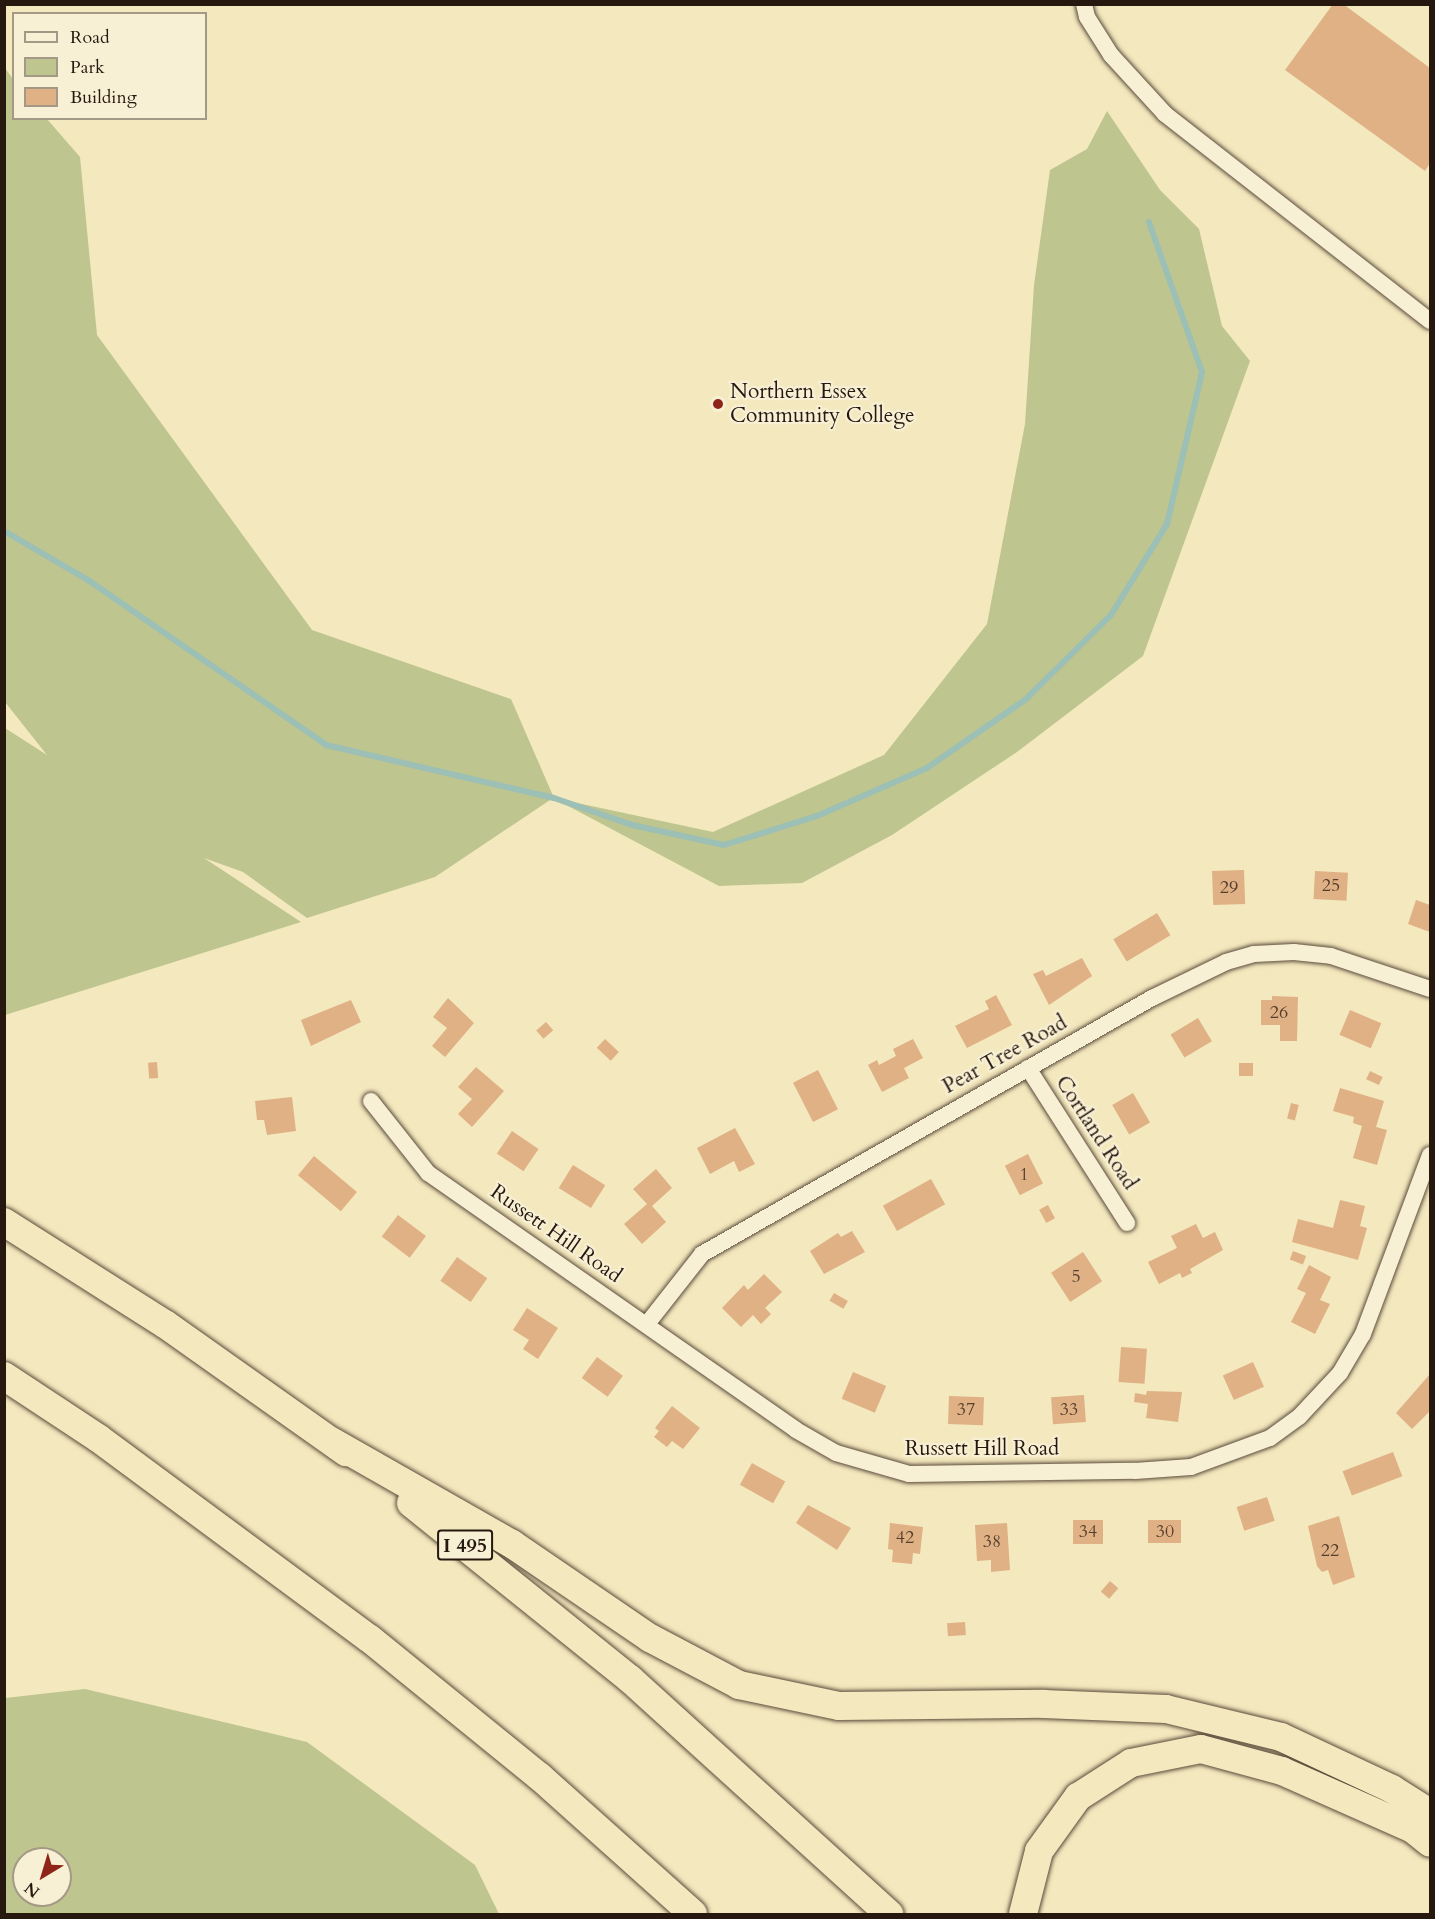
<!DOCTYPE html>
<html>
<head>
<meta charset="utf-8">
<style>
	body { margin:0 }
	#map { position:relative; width:1435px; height:1919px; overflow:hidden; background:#f4e8be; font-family:Cardo,serif }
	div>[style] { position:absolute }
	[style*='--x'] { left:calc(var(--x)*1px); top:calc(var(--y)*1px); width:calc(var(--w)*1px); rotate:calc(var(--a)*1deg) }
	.green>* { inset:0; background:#bec58f }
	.stream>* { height:6px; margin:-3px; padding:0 3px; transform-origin:3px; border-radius:3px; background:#9cbfb6 }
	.building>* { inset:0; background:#dfb185; transform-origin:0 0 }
	.roads { filter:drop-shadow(0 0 2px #5a4b3b) drop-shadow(0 0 2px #5a4b3b) }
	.street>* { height:16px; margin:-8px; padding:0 8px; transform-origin:8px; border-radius:8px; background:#f8f0d5 }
	.highway>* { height:28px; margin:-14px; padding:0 14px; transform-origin:14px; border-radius:14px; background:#f4e8be }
	.dots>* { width:16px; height:16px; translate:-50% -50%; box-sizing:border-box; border:3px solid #f8f0d5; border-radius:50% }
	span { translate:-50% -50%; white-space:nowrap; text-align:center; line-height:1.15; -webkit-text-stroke:4.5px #f8f0d5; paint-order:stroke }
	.number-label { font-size:18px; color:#543e2c }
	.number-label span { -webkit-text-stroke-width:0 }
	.shield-label span { padding:2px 4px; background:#f8f0d5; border:2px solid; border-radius:4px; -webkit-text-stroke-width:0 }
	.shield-label { font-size:20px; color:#26170f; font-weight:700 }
	.poi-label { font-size:21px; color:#26170f }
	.left { translate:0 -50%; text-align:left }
	.street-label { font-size:21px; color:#26170f }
	.frame { position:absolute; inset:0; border:6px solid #26170f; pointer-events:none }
	.legend { position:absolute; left:12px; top:12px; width:195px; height:108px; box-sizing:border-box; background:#f8f0d5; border:2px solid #a49986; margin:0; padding:8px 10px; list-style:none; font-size:18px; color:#26170f }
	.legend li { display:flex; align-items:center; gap:12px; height:30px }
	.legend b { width:30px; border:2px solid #a49986 }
	.north { position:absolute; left:12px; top:1847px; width:60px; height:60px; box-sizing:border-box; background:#f8f0d5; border:2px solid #a49986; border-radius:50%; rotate:218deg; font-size:16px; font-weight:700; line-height:24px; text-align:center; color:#26170f }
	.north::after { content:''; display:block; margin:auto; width:21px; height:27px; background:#8f2418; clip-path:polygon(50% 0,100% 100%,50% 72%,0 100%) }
</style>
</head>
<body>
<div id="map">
	<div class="green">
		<div style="clip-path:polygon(5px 68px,13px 79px,14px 118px,47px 119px,80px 157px,97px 335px,312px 630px,511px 699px,554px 798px,713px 832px,884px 755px,987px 624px,1025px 424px,1034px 285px,1050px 170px,1087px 149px,1107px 111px,1160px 190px,1199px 229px,1222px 326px,1250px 361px,1143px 656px,1017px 752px,892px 835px,802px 883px,719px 886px,553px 798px,435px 877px,307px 918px,243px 872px,204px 858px,301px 922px,5px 1015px,5px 728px,47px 755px,5px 702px)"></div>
		<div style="clip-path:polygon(evenodd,85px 1689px,307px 1742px,475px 1865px,499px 1914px,5px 1914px,5px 1698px,85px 1689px,24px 1859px,60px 1859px,60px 1895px,24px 1895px,24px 1859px)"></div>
	</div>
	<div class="stream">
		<div style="--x:4;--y:531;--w:97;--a:30.3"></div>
		<div style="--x:88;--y:580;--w:290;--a:34.7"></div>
		<div style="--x:326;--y:745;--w:234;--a:13.1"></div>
		<div style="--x:554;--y:798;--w:83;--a:19.1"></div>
		<div style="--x:632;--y:825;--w:94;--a:12.3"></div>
		<div style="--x:724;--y:845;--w:97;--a:-17.3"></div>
		<div style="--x:817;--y:816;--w:120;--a:-23.6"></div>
		<div style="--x:927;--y:768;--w:119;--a:-34.8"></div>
		<div style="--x:1025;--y:700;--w:121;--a:-44.7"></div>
		<div style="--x:1111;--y:615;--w:107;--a:-58.4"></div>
		<div style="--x:1167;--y:524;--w:156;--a:-77"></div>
		<div style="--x:1202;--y:372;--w:159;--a:-109.5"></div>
	</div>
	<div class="building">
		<div style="clip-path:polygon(1333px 4px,1343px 4px,1430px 68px,1430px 163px,1425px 171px,1285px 70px)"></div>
		<div style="left:1244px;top:870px;width:34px;height:32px;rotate:88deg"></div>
		<div style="left:1315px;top:871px;width:33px;height:28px;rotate:3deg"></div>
		<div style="clip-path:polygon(1416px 900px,1430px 905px,1430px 932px,1408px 924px)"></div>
		<div style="left:1157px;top:913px;width:26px;height:51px;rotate:59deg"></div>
		<div style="clip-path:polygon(1082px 958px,1092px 976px,1049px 1005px,1033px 974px,1043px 970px,1046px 976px)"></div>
		<div style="clip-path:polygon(996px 995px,1012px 1025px,967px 1048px,955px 1026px,989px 1009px,985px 1001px)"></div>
		<div style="clip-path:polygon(1272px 996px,1298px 997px,1297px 1041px,1280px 1041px,1280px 1025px,1261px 1025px,1261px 1000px,1272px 1000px)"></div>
		<div style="clip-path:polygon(448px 998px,474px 1023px,445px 1057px,432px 1046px,447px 1028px,433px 1017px)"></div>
		<div style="clip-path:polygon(351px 1000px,361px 1022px,311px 1046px,301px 1020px)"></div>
		<div style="left:1350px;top:1010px;width:34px;height:27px;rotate:23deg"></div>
		<div style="left:1198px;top:1018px;width:27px;height:32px;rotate:59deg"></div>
		<div style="left:546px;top:1022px;width:11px;height:13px;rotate:49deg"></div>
		<div style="left:605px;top:1039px;width:19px;height:12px;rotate:43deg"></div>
		<div style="clip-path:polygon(913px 1039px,923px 1058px,904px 1068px,909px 1078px,882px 1092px,868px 1065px,877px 1060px,879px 1065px,896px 1056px,893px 1049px)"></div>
		<div style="left:157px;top:1062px;width:16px;height:9px;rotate:86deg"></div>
		<div style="left:1253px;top:1063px;width:13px;height:14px;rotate:90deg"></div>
		<div style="clip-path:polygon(476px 1067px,504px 1091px,472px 1127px,458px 1114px,472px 1099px,458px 1087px)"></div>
		<div style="left:818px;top:1070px;width:44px;height:28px;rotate:63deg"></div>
		<div style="left:1370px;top:1071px;width:14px;height:9px;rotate:25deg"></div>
		<div style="clip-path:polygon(1340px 1088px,1384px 1101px,1376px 1127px,1387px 1130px,1377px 1165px,1353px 1158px,1362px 1126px,1353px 1123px,1354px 1117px,1333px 1111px)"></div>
		<div style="left:1133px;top:1093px;width:34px;height:24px;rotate:60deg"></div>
		<div style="clip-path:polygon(292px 1097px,296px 1131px,267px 1135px,264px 1120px,257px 1120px,255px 1101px)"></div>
		<div style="left:1291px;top:1103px;width:8px;height:16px;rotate:14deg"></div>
		<div style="clip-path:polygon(735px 1128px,755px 1164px,739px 1172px,734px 1161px,710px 1174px,697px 1148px)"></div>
		<div style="left:512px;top:1131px;width:32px;height:27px;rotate:34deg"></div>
		<div style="left:1028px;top:1154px;width:33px;height:26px;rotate:63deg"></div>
		<div style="left:314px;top:1156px;width:56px;height:25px;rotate:40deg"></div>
		<div style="left:573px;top:1165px;width:38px;height:27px;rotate:32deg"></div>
		<div style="clip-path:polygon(656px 1169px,672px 1188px,652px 1206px,666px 1222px,642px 1244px,624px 1224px,647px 1204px,633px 1189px)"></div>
		<div style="left:931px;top:1179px;width:29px;height:55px;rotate:61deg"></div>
		<div style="clip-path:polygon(1340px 1200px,1365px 1206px,1360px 1226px,1367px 1228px,1358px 1260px,1292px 1242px,1298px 1219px,1333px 1228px)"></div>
		<div style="left:1048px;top:1205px;width:15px;height:10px;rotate:62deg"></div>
		<div style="left:398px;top:1215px;width:35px;height:27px;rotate:37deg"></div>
		<div style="clip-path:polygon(1196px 1224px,1203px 1238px,1215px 1232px,1223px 1250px,1190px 1269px,1192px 1273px,1182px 1278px,1180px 1273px,1159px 1284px,1148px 1262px,1177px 1248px,1171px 1236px)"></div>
		<div style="clip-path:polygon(852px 1231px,865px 1252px,824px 1274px,810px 1251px,838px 1233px,841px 1237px)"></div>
		<div style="left:1293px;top:1251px;width:14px;height:9px;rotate:21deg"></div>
		<div style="left:1083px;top:1252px;width:35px;height:38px;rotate:57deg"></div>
		<div style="left:457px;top:1257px;width:37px;height:29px;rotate:35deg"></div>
		<div style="clip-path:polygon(1309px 1265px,1331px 1277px,1320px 1300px,1330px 1304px,1315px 1334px,1291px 1322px,1306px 1293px,1297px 1289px)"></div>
		<div style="clip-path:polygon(764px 1274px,782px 1292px,765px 1308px,771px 1314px,761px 1324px,753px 1315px,741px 1327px,722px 1308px,744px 1285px,748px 1290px)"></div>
		<div style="left:834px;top:1293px;width:16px;height:9px;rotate:30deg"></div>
		<div style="clip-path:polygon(527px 1308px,558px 1328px,538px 1359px,523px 1349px,529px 1340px,513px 1330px)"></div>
		<div style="left:1121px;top:1347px;width:26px;height:35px;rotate:4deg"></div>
		<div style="left:597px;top:1357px;width:32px;height:26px;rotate:36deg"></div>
		<div style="left:1253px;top:1362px;width:27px;height:33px;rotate:66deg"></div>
		<div style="left:853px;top:1372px;width:36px;height:29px;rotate:23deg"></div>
		<div style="clip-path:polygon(1430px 1374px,1430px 1411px,1412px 1429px,1396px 1413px)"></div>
		<div style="clip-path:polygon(1147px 1391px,1182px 1392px,1178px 1422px,1146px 1418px,1148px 1404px,1134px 1402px,1135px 1393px,1146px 1395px)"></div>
		<div style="left:1084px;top:1395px;width:27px;height:33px;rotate:86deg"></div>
		<div style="left:949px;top:1396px;width:35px;height:28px;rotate:2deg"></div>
		<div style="clip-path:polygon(672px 1406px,700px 1428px,683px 1449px,672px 1441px,667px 1447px,654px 1437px,659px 1431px,655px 1428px)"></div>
		<div style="left:1393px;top:1452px;width:26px;height:54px;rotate:69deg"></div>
		<div style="left:752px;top:1463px;width:38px;height:25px;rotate:29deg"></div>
		<div style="left:1267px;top:1497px;width:25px;height:32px;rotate:72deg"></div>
		<div style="clip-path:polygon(808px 1505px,851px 1528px,837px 1550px,796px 1523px)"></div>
		<div style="clip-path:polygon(1339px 1516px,1355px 1577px,1333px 1585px,1328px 1570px,1322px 1572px,1317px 1566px,1308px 1526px)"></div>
		<div style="left:1073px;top:1520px;width:30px;height:24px"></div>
		<div style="left:1148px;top:1520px;width:33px;height:23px"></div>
		<div style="clip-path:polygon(890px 1523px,923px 1527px,920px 1554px,913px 1553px,912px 1564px,892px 1562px,893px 1550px,888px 1549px)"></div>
		<div style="clip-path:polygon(1007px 1523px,1010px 1570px,991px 1572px,991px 1560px,977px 1561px,975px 1525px)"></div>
		<div style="left:1110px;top:1581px;width:11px;height:14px;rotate:41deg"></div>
		<div style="left:965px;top:1622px;width:13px;height:18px;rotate:86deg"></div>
	</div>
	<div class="roads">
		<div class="street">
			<div style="--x:1084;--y:4;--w:13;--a:77"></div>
			<div style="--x:1087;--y:17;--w:45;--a:57.7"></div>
			<div style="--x:1111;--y:55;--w:80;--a:47.5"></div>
			<div style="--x:1165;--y:114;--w:336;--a:38"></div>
			<div style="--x:1028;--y:1068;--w:184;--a:57.4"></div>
			<div style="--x:371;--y:1101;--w:92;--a:51.6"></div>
			<div style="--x:428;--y:1173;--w:449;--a:34.9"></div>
			<div style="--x:796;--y:1430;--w:46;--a:29.9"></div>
			<div style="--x:836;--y:1453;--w:76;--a:16"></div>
			<div style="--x:909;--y:1474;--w:226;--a:-0.8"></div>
			<div style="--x:1135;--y:1471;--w:56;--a:-4.1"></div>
			<div style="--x:1191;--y:1467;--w:84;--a:-20.2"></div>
			<div style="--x:1270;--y:1438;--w:36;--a:-36"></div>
			<div style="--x:1299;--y:1417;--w:60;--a:-47"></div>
			<div style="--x:1340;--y:1373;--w:45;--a:-59.5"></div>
			<div style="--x:1363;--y:1334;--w:191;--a:-69.5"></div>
			<div style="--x:647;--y:1324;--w:89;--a:-51.8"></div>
			<div style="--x:702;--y:1254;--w:518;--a:-29.64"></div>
			<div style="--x:1152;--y:998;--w:82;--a:-25.9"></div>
			<div style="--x:1226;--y:962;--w:29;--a:-16"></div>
			<div style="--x:1254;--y:954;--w:40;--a:-2.9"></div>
			<div style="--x:1294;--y:952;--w:37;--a:6"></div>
			<div style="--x:1331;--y:956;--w:104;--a:18.4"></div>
		</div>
		<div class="highway">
			<div style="--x:4;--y:1222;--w:191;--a:32.4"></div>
			<div style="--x:165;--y:1324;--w:222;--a:35.3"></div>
			<div style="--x:4;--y:1376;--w:113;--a:33.4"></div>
			<div style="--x:98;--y:1438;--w:338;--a:36.5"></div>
			<div style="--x:370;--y:1639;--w:219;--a:39.1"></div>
			<div style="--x:540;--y:1777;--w:205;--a:41.8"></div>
			<div style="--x:333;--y:1442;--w:206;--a:29.7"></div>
			<div style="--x:512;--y:1544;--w:167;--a:34.3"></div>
			<div style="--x:650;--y:1638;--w:101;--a:27.8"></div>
			<div style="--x:739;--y:1685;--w:102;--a:11.9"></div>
			<div style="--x:839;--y:1706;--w:205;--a:-0.6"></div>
			<div style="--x:1044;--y:1704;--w:122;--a:2.3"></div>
			<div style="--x:1166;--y:1709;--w:118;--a:13.7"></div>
			<div style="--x:1281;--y:1737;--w:123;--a:25.1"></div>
			<div style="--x:1392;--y:1789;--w:45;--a:32.3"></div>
			<div style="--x:411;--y:1503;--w:281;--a:38.8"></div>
			<div style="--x:630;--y:1679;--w:350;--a:42.2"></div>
			<div style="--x:1023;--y:1914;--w:65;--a:-75.7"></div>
			<div style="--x:1039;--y:1851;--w:67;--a:-54.2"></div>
			<div style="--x:1078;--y:1797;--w:63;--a:-32.7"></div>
			<div style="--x:1131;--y:1763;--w:71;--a:-11.3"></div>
			<div style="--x:1201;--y:1749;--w:84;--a:15.2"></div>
			<div style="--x:1282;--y:1771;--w:143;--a:23.9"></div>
			<div style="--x:1413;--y:1829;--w:22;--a:39"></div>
		</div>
	</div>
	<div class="dots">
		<div style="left:718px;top:404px;background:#8f2418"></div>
	</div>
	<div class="number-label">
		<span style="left:1331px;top:886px">25</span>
		<span style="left:1229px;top:888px">29</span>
		<span style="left:1279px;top:1013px">26</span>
		<span style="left:1024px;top:1175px">1</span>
		<span style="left:1076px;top:1277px">5</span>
		<span style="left:966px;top:1410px">37</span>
		<span style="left:1069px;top:1410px">33</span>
		<span style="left:1088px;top:1532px">34</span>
		<span style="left:1165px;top:1532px">30</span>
		<span style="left:905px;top:1538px">42</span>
		<span style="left:992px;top:1542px">38</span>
		<span style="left:1330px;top:1551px">22</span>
	</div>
	<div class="shield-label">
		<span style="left:465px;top:1545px">I 495</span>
	</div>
	<div class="poi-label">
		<span class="left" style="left:730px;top:404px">Northern Essex<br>Community College</span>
	</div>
	<div class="street-label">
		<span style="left:1005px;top:1055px;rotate:-29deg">Pear Tree Road</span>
		<span style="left:1096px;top:1133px;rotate:57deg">Cortland Road</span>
		<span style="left:556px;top:1234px;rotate:35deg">Russett Hill Road</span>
		<span style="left:982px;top:1449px">Russett Hill Road</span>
	</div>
	<div class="frame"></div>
	<ul class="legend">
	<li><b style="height:8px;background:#f8f0d5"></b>Road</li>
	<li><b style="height:16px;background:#bec58f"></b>Park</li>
	<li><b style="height:16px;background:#dfb185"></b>Building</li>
	</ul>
	<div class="north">N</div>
</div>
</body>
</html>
